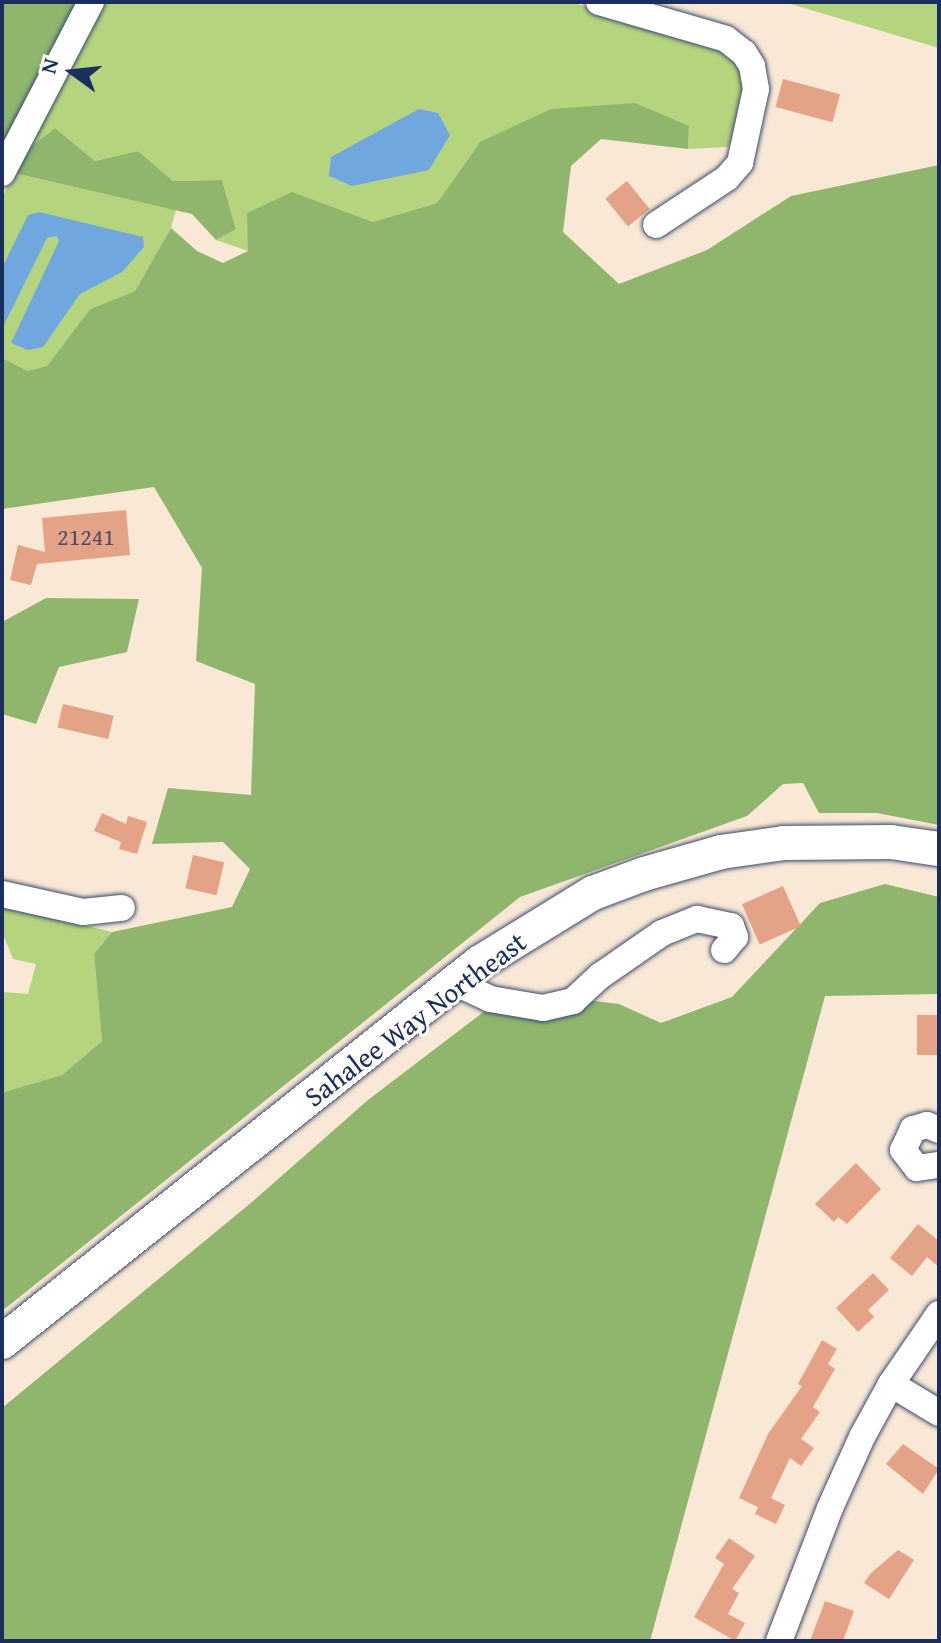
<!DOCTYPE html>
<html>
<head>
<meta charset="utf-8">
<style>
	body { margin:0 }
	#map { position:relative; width:941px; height:1643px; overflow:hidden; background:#f8e8d5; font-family:"Gentium Book Plus",serif }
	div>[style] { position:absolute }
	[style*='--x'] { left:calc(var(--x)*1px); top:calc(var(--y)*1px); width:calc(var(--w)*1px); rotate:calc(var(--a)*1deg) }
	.green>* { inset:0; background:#b4d57d }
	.forest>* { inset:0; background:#8fb66c }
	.water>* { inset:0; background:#70a7de }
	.building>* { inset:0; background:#e4a387; transform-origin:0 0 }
	.roads { filter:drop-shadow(0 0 2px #3c4b70) drop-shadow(0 0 2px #3c4b70) }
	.minor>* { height:26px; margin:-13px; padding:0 13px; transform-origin:13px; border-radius:13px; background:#fff }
	.major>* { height:34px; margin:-17px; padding:0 17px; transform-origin:17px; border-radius:17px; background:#fff }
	span { translate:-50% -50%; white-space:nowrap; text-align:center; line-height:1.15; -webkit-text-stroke:6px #fdfcf7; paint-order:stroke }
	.number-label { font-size:24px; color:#4d4c68 }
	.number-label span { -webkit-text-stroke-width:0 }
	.street-label { font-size:28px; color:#1b2f5e }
	.frame { position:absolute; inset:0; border:4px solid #1b2f5e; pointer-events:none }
	.north { position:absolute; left:32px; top:32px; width:80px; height:80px; -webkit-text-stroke:6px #fdfcf7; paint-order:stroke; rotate:285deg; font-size:22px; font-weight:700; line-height:32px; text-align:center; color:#1b2f5e }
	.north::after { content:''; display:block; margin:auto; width:28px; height:36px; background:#1b2f5e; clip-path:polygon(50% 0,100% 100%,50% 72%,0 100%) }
</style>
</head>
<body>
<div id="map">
	<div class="green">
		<div style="clip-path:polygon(102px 2px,571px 2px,710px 45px,736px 61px,746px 85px,739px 132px,727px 147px,688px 149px,689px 126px,480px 142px,437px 203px,373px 222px,292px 193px,248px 251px,216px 240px,236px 228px,222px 180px,173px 181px,138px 151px,95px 161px,55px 128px,23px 153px)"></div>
		<div style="clip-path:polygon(784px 2px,939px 2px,939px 48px)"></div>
		<div style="clip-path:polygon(14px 173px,176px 210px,171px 228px,135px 291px,90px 309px,47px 366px,38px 371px,28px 371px,2px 358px,2px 198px)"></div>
		<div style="clip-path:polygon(2px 905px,112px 932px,94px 954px,102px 1041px,62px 1075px,5px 1094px,2px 1093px,2px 992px,28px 994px,36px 964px,13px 959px,2px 932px)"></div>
	</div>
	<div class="forest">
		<div style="clip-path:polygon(2px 2px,81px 2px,2px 149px)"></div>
		<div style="clip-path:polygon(635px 103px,689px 126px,688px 149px,601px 139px,571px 166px,563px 232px,619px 284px,707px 250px,791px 196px,939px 165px,939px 825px,877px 813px,819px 813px,803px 783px,783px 784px,747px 816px,520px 897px,2px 1311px,2px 1093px,62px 1075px,102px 1041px,94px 954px,112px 932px,232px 907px,250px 869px,223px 842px,152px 844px,168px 788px,251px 795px,255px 684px,196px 661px,202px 568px,154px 487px,2px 509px,2px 358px,28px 371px,47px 366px,90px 309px,135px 291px,171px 228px,197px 251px,223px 263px,248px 251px,247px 213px,292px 192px,373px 222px,437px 203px,480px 142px,551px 109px)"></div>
		<div style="clip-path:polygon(55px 128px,95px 161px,138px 151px,173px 181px,222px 180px,236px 229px,216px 240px,192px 214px,14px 173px,23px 153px)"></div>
		<div style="clip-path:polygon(46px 598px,139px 599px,127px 652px,59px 667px,36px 724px,2px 714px,2px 622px)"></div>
		<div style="clip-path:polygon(885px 884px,939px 897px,939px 994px,825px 996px,650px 1641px,2px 1641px,2px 1408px,252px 1202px,368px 1100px,511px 991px,619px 1004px,661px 1023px,732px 997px,820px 903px)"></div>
	</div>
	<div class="water">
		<div style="clip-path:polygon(419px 109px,438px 113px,450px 135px,429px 170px,352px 186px,329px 176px,331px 157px)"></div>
		<div style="clip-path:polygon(39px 212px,143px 237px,144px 247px,122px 272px,80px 294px,43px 347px,28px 350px,11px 343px,59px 241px,57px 236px,47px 238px,2px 329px,2px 268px,28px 215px)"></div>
	</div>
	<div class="building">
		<div style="left:783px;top:79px;width:59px;height:29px;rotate:15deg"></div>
		<div style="left:627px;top:181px;width:36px;height:28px;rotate:51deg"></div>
		<div style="clip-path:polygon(126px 510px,130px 555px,37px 564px,31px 585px,10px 580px,18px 545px,45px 552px,42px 518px)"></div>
		<div style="left:63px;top:704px;width:52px;height:24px;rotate:13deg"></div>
		<div style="clip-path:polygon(102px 813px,126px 824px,128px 816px,147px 822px,137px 854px,119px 849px,121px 842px,94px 831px)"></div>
		<div style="left:193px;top:855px;width:32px;height:34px;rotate:13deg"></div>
		<div style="left:783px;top:886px;width:44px;height:45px;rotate:66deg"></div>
		<div style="left:939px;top:1015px;width:40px;height:22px;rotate:90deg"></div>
		<div style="clip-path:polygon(856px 1163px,881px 1189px,847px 1224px,838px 1217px,834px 1222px,815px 1204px)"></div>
		<div style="clip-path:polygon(918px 1224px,939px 1241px,939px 1267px,927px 1257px,912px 1276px,890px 1258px)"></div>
		<div style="clip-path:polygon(873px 1273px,889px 1290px,868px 1310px,874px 1317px,858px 1332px,836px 1308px)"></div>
		<div style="clip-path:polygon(822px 1340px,837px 1349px,828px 1364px,835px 1369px,813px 1407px,820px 1412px,801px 1439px,814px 1448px,801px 1466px,790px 1458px,771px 1498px,785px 1505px,776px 1524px,755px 1514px,758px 1507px,739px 1498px,768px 1434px,802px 1386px,798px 1384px)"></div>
		<div style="clip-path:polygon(903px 1444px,939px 1469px,923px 1494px,886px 1464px)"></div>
		<div style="clip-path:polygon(729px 1538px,755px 1556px,732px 1589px,739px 1593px,728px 1614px,745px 1623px,735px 1641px,694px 1617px,724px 1564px,715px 1558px)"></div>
		<div style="clip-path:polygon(898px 1550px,914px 1560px,889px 1599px,864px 1583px,871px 1573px)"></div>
		<div style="clip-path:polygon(825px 1601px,854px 1611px,843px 1641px,810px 1641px)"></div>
	</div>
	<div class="roads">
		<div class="minor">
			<div style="--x:599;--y:2;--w:132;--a:16.2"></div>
			<div style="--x:726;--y:39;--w:23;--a:38"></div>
			<div style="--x:744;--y:53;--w:15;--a:58"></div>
			<div style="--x:752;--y:66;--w:23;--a:80"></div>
			<div style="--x:756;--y:89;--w:76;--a:102.2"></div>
			<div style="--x:740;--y:163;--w:20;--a:131"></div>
			<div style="--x:727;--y:178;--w:85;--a:146.5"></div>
			<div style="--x:2;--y:173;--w:193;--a:-62.5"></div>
			<div style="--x:2;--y:894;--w:83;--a:12.5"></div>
			<div style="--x:83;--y:912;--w:39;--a:-6"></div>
			<div style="--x:454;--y:982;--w:40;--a:25"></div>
			<div style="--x:490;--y:999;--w:54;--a:9.6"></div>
			<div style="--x:543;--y:1008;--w:31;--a:-13"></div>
			<div style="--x:573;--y:1001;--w:37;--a:-43"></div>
			<div style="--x:600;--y:976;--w:75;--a:-34.7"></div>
			<div style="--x:662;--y:933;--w:38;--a:-22"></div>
			<div style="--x:697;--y:919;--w:35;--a:12"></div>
			<div style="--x:731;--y:926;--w:12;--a:70"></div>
			<div style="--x:735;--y:937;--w:17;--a:130"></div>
			<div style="--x:939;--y:1130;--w:13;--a:-157"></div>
			<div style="--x:927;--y:1125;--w:15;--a:164"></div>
			<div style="--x:913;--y:1129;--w:23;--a:115"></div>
			<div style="--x:903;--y:1150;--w:23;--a:52"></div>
			<div style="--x:917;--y:1168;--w:22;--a:-8"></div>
			<div style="--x:891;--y:1384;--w:56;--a:31.1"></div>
			<div style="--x:779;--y:1641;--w:142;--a:-69"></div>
			<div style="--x:830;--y:1508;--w:78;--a:-65.7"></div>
			<div style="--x:862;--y:1437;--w:60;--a:-61.3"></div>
			<div style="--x:891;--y:1384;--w:85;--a:-55.6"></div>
		</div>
		<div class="major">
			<div style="--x:2;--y:1342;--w:609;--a:-38.47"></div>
			<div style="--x:479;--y:963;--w:134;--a:-31.6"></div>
			<div style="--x:593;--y:893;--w:54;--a:-20.4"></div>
			<div style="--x:644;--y:874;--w:80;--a:-15.9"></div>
			<div style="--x:721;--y:852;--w:64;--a:-8.1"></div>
			<div style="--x:784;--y:843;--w:107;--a:-0.5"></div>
			<div style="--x:891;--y:842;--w:49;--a:8.3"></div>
		</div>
	</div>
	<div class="number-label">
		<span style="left:86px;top:537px">21241</span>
	</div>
	<div class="street-label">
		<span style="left:415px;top:1019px;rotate:-37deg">Sahalee Way Northeast</span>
	</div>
	<div class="frame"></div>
	<div class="north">N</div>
</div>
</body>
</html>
